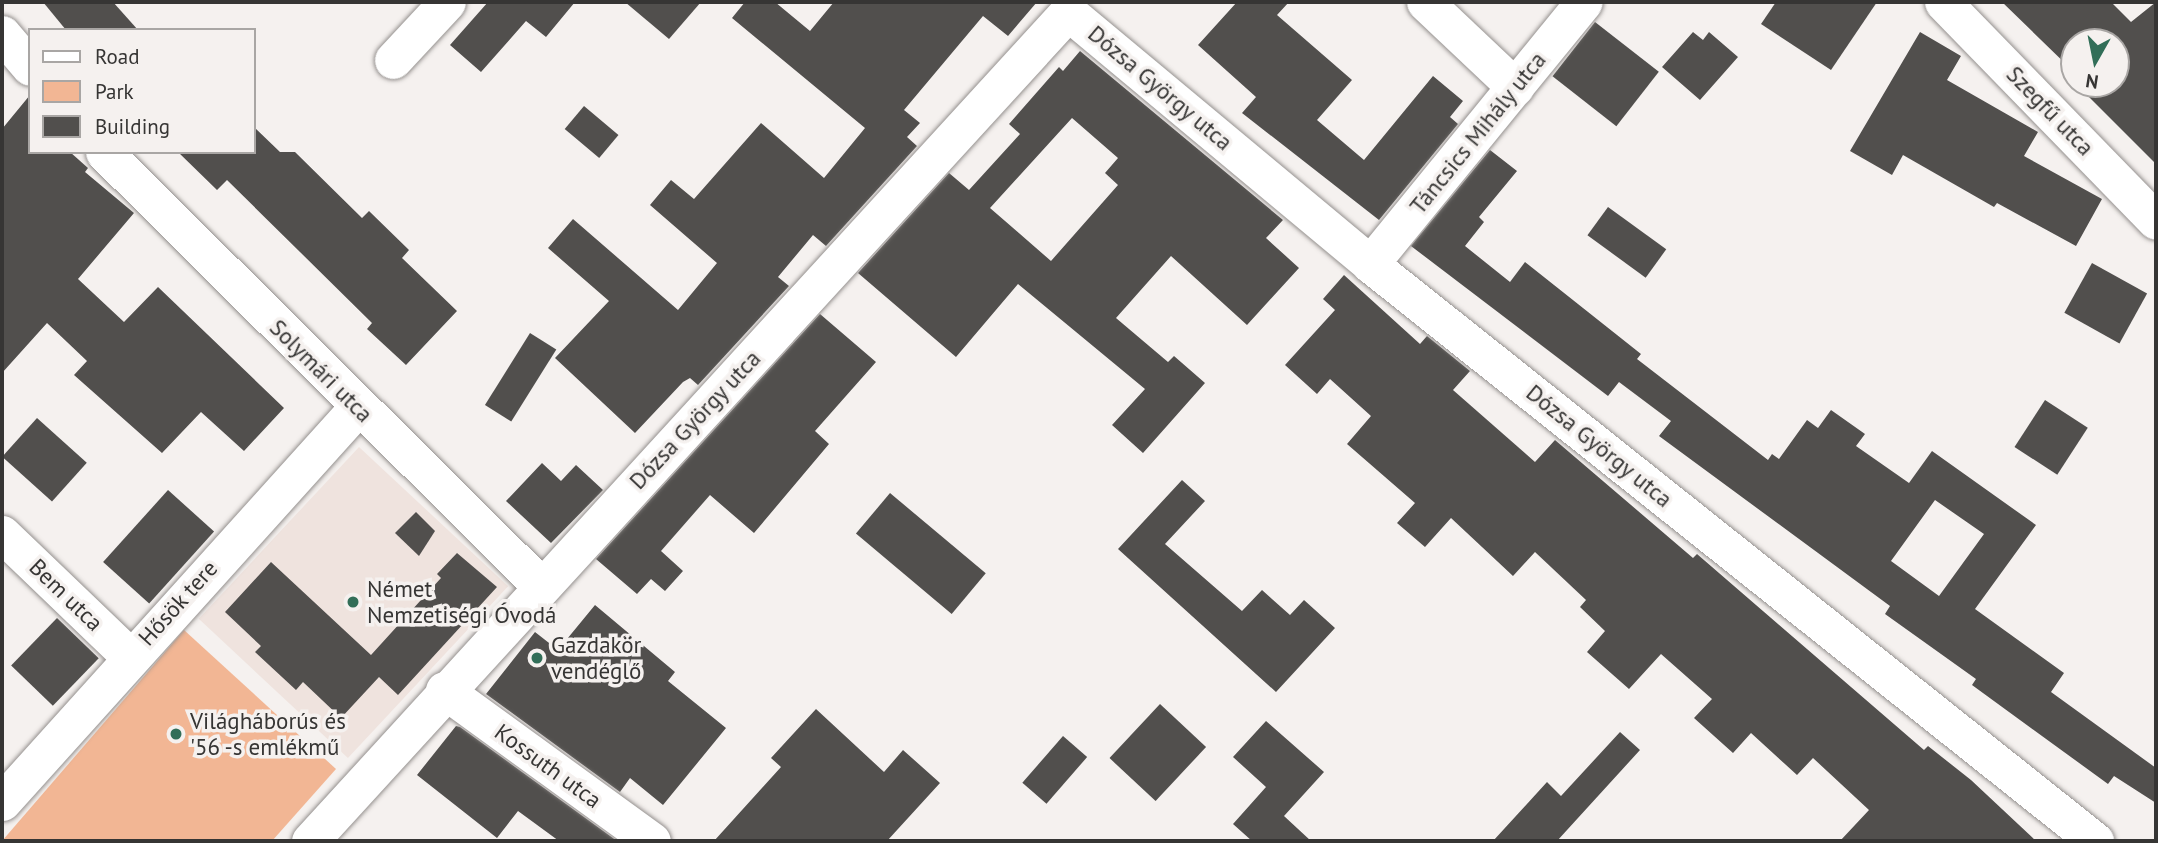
<!DOCTYPE html>
<html>
<head>
<meta charset="utf-8">
<style>
	body { margin:0 }
	#map { position:relative; width:2158px; height:843px; overflow:hidden; background:#f5f1ef; font-family:"PT Sans",sans-serif }
	div>[style] { position:absolute }
	[style*='--x'] { left:calc(var(--x)*1px); top:calc(var(--y)*1px); width:calc(var(--w)*1px); rotate:calc(var(--a)*1deg) }
	.built>* { inset:0; background:#efe3de; transform-origin:0 0 }
	.green>* { inset:0; background:#f2b694 }
	.building>* { inset:0; background:#514f4d; transform-origin:0 0 }
	.roads { filter:drop-shadow(0 0 2px #94908e) drop-shadow(0 0 2px #94908e) }
	.street>* { height:37px; margin:-18.5px; padding:0 18.5px; transform-origin:18.5px; border-radius:18.5px; background:#fff }
	.dots>* { width:19px; height:19px; translate:-50% -50%; box-sizing:border-box; border:4px solid #f5f1ef; border-radius:50% }
	span { translate:-50% -50%; white-space:nowrap; text-align:center; line-height:1.15; -webkit-text-stroke:7px #f5f1ef; paint-order:stroke }
	.street-label { font-size:23px; color:#363534 }
	.poi-label { font-size:23px; color:#363534 }
	.left { translate:0 -50%; text-align:left }
	.frame { position:absolute; inset:0; border:4px solid #363534; pointer-events:none }
	.legend { position:absolute; left:28px; top:28px; width:228px; height:126px; box-sizing:border-box; background:#f5f1ef; border:2px solid #a9a6a4; margin:0; padding:9px 12px; list-style:none; font-size:21px; color:#363534 }
	.legend li { display:flex; align-items:center; gap:14px; height:35px }
	.legend b { width:35px; border:2px solid #a9a6a4 }
	.north { position:absolute; left:2060px; top:28px; width:70px; height:70px; box-sizing:border-box; background:#f5f1ef; border:2px solid #a9a6a4; border-radius:50%; rotate:189deg; font-size:19px; font-weight:700; line-height:28px; text-align:center; color:#363534 }
	.north::after { content:''; display:block; margin:auto; width:24px; height:32px; background:#326e58; clip-path:polygon(50% 0,100% 100%,50% 72%,0 100%) }
</style>
</head>
<body>
<div id="map">
	<div class="built">
		<div style="left:359px;top:447px;width:204px;height:235px;rotate:43deg"></div>
	</div>
	<div class="green">
		<div style="clip-path:polygon(184px 630px,336px 769px,272px 841px,2px 841px)"></div>
	</div>
	<div class="building">
		<div style="clip-path:polygon(43px 2px,113px 2px,138px 30px,66px 30px)"></div>
		<div style="clip-path:polygon(488px 2px,575px 2px,546px 37px,526px 21px,481px 72px,450px 45px)"></div>
		<div style="clip-path:polygon(625px 2px,701px 2px,669px 39px)"></div>
		<div style="clip-path:polygon(745px 2px,775px 2px,810px 31px,834px 2px,1037px 2px,1008px 36px,983px 16px,904px 110px,920px 123px,907px 137px,917px 146px,826px 246px,813px 235px,778px 277px,789px 286px,698px 385px,690px 378px,683px 382px,635px 433px,555px 358px,609px 301px,548px 248px,573px 219px,678px 310px,717px 263px,650px 205px,671px 180px,694px 199px,761px 123px,824px 178px,865px 128px,732px 18px)"></div>
		<div style="clip-path:polygon(1237px 2px,1289px 2px,1277px 15px,1352px 80px,1317px 120px,1364px 160px,1433px 76px,1463px 101px,1450px 117px,1458px 124px,1379px 220px,1242px 113px,1256px 97px,1198px 45px)"></div>
		<div style="clip-path:polygon(1776px 2px,1877px 2px,1831px 70px,1761px 24px)"></div>
		<div style="clip-path:polygon(2002px 2px,2111px 2px,2131px 22px,2156px 2px,2156px 164px,2087px 95px,2092px 89px,2087px 84px,2116px 84px,2116px 42px,2074px 42px,2074px 72px)"></div>
		<div style="left:1595px;top:22px;width:81px;height:69px;rotate:38deg"></div>
		<div style="clip-path:polygon(1693px 32px,1703px 40px,1709px 32px,1738px 57px,1700px 100px,1662px 67px)"></div>
		<div style="clip-path:polygon(1920px 32px,1961px 56px,1947px 80px,2038px 132px,2024px 156px,2102px 199px,2076px 246px,1997px 203px,1994px 207px,1903px 155px,1892px 175px,1850px 151px)"></div>
		<div style="clip-path:polygon(evenodd,1080px 51px,1283px 220px,1266px 238px,1299px 268px,1247px 325px,1171px 256px,1116px 318px,1168px 362px,1174px 356px,1205px 383px,1143px 453px,1112px 425px,1145px 389px,1018px 284px,956px 357px,858px 273px,949px 173px,969px 190px,1020px 134px,1009px 124px,1059px 67px,1063px 71px,1080px 51px,1072px 118px,1118px 158px,1105px 173px,1118px 185px,1051px 261px,990px 208px,1072px 118px)"></div>
		<div style="clip-path:polygon(30px 95px,30px 152px,70px 152px,88px 168px,85px 172px,134px 213px,78px 279px,124px 322px,158px 287px,284px 408px,244px 451px,201px 412px,162px 453px,74px 375px,87px 361px,47px 323px,2px 373px,2px 129px)"></div>
		<div style="left:584px;top:106px;width:45px;height:30px;rotate:40deg"></div>
		<div style="clip-path:polygon(254px 127px,280px 152px,295px 152px,362px 218px,369px 211px,409px 250px,402px 258px,457px 311px,406px 365px,367px 329px,372px 323px,227px 180px,217px 190px,178px 152px,254px 152px)"></div>
		<div style="clip-path:polygon(evenodd,1490px 150px,1517px 171px,1479px 217px,1484px 222px,1465px 246px,1510px 282px,1525px 262px,1641px 354px,1637px 359px,1768px 460px,1772px 454px,1779px 459px,1807px 420px,1818px 428px,1831px 410px,1865px 434px,1856px 446px,1909px 483px,1932px 451px,2036px 525px,1975px 609px,2064px 673px,2051px 692px,2156px 768px,2156px 803px,2114px 776px,2108px 784px,1972px 685px,1976px 679px,1885px 614px,1890px 606px,1659px 436px,1671px 421px,1619px 382px,1608px 396px,1411px 246px,1490px 150px,1935px 500px,1984px 534px,1939px 596px,1891px 561px,1935px 500px)"></div>
		<div style="left:1608px;top:207px;width:72px;height:35px;rotate:36deg"></div>
		<div style="left:2092px;top:263px;width:63px;height:57px;rotate:29deg"></div>
		<div style="clip-path:polygon(1344px 275px,1420px 344px,1427px 336px,1470px 371px,1453px 390px,1535px 462px,1555px 440px,1693px 558px,1697px 554px,1924px 750px,1928px 746px,1971px 780px,2036px 841px,1840px 841px,1869px 810px,1813px 758px,1797px 775px,1751px 733px,1733px 753px,1694px 718px,1712px 699px,1661px 654px,1629px 689px,1587px 652px,1605px 631px,1580px 607px,1586px 600px,1535px 552px,1513px 576px,1451px 518px,1425px 547px,1397px 523px,1415px 503px,1347px 444px,1371px 416px,1330px 379px,1317px 394px,1285px 365px,1335px 310px,1323px 299px)"></div>
		<div style="clip-path:polygon(820px 314px,876px 362px,815px 431px,829px 444px,754px 533px,710px 495px,661px 551px,683px 571px,665px 591px,651px 579px,637px 594px,596px 559px)"></div>
		<div style="left:530px;top:333px;width:31px;height:85px;rotate:32deg"></div>
		<div style="left:2045px;top:400px;width:51px;height:56px;rotate:33deg"></div>
		<div style="left:37px;top:418px;width:67px;height:52px;rotate:42deg"></div>
		<div style="clip-path:polygon(542px 463px,561px 481px,576px 465px,603px 490px,551px 543px,506px 501px)"></div>
		<div style="clip-path:polygon(1182px 480px,1205px 501px,1165px 544px,1242px 611px,1262px 590px,1290px 615px,1304px 600px,1335px 628px,1276px 692px,1118px 549px)"></div>
		<div style="left:168px;top:490px;width:62px;height:97px;rotate:42deg"></div>
		<div style="left:890px;top:493px;width:125px;height:53px;rotate:40deg"></div>
		<div style="clip-path:polygon(416px 512px,435px 531px,419px 556px,395px 533px)"></div>
		<div style="clip-path:polygon(457px 553px,497px 587px,398px 695px,379px 677px,341px 718px,303px 682px,296px 690px,255px 652px,261px 646px,225px 612px,271px 562px,371px 655px,441px 578px,437px 574px)"></div>
		<div style="clip-path:polygon(595px 605px,675px 672px,668px 681px,726px 728px,663px 805px,630px 778px,620px 792px,486px 694px,535px 632px,558px 650px)"></div>
		<div style="left:57px;top:618px;width:58px;height:66px;rotate:44deg"></div>
		<div style="left:1160px;top:704px;width:63px;height:74px;rotate:43deg"></div>
		<div style="clip-path:polygon(816px 709px,884px 772px,903px 750px,940px 783px,887px 841px,714px 841px,781px 767px,771px 758px)"></div>
		<div style="clip-path:polygon(1266px 721px,1324px 772px,1284px 816px,1311px 841px,1252px 841px,1233px 824px,1266px 787px,1233px 757px)"></div>
		<div style="clip-path:polygon(456px 726px,460px 727px,617px 841px,559px 841px,518px 811px,497px 838px,417px 775px)"></div>
		<div style="clip-path:polygon(1620px 732px,1640px 750px,1557px 841px,1493px 841px,1547px 782px,1561px 796px)"></div>
		<div style="left:1063px;top:736px;width:32px;height:62px;rotate:41deg"></div>
	</div>
	<div class="roads">
		<div class="street">
			<div style="--x:1425;--y:2;--w:124;--a:43.4"></div>
			<div style="--x:1943;--y:2;--w:305;--a:45.8"></div>
			<div style="--x:1068;--y:12;--w:393;--a:39.8"></div>
			<div style="--x:1370;--y:264;--w:927;--a:38.51"></div>
			<div style="--x:2;--y:34;--w:43;--a:49.7"></div>
			<div style="--x:393;--y:60;--w:79;--a:-47"></div>
			<div style="--x:104;--y:152;--w:617;--a:44.8"></div>
			<div style="--x:1370;--y:264;--w:338;--a:-50.8"></div>
			<div style="--x:2;--y:534;--w:176;--a:43.8"></div>
			<div style="--x:444;--y:690;--w:257;--a:36"></div>
			<div style="--x:2;--y:802;--w:530;--a:-47.98"></div>
			<div style="--x:310;--y:841;--w:1123;--a:-47.56"></div>
		</div>
	</div>
	<div class="dots">
		<div style="left:353px;top:602px;background:#326e58"></div>
		<div style="left:537px;top:658px;background:#326e58"></div>
		<div style="left:176px;top:734px;background:#326e58"></div>
	</div>
	<div class="street-label">
		<span style="left:1160px;top:88px;rotate:40deg">Dózsa György utca</span>
		<span style="left:2050px;top:111px;rotate:46deg">Szegfű utca</span>
		<span style="left:1478px;top:133px;rotate:-51deg">Táncsics Mihály utca</span>
		<span style="left:321px;top:371px;rotate:45deg">Solymári utca</span>
		<span style="left:695px;top:420px;rotate:-47deg">Dózsa György utca</span>
		<span style="left:1599px;top:446px;rotate:39deg">Dózsa György utca</span>
		<span style="left:66px;top:595px;rotate:44deg">Bem utca</span>
		<span style="left:178px;top:603px;rotate:-48deg">Hősök tere</span>
		<span style="left:548px;top:766px;rotate:36deg">Kossuth utca</span>
	</div>
	<div class="poi-label">
		<span class="left" style="left:367px;top:602px">Német<br>Nemzetiségi Óvodá</span>
		<span class="left" style="left:551px;top:658px">Gazdakör<br>vendéglő</span>
		<span class="left" style="left:190px;top:734px">Világháborús és<br>'56 -s emlékmű</span>
	</div>
	<div class="frame"></div>
	<ul class="legend">
	<li><b style="height:9px;background:#fff"></b>Road</li>
	<li><b style="height:19px;background:#f2b694"></b>Park</li>
	<li><b style="height:19px;background:#514f4d"></b>Building</li>
	</ul>
	<div class="north">N</div>
</div>
</body>
</html>
